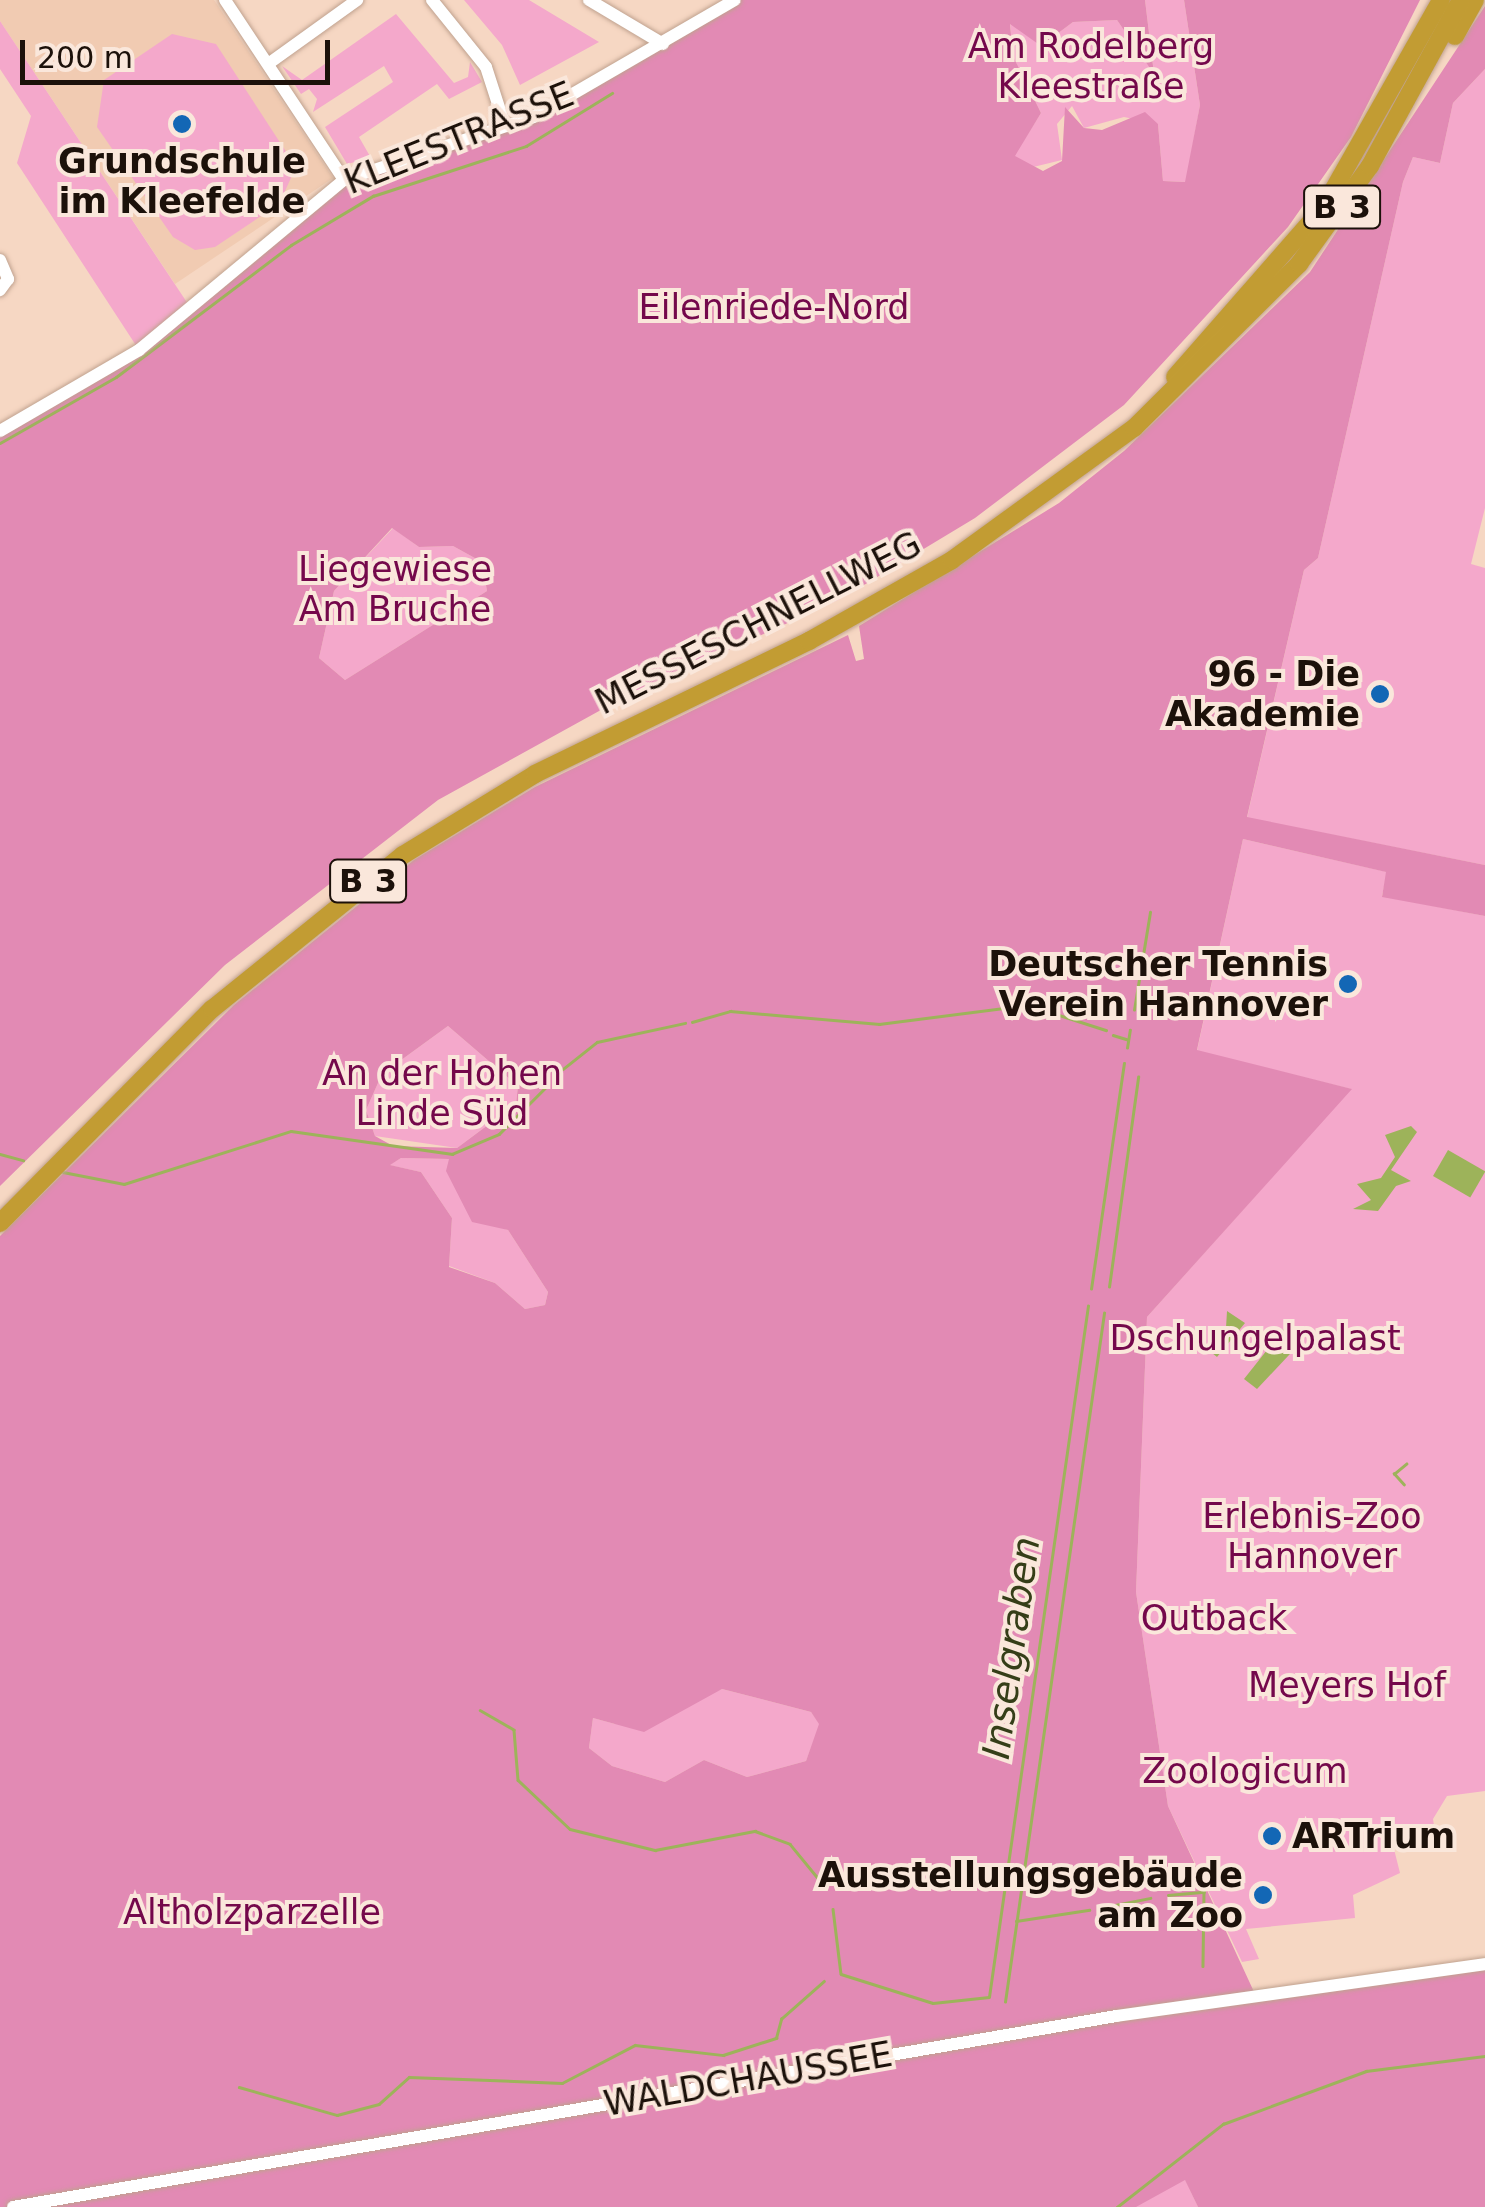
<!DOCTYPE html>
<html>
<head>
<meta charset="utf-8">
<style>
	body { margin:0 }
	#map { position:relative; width:1485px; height:2207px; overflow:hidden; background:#f6d7c3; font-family:"DejaVu Sans",sans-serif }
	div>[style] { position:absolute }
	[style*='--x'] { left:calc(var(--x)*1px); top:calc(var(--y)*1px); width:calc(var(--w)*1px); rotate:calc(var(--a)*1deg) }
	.built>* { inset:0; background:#f1cbb2 }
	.green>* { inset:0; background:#f4a8cb }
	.forest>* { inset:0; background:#e28ab4 }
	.water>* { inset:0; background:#9db35a; transform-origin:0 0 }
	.stream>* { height:2.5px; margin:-1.25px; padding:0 1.25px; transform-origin:1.25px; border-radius:1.25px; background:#9db35a }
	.roads { filter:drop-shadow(0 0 2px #c0a28f) drop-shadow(0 0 2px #c0a28f) }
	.minor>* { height:12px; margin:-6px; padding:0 6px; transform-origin:6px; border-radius:6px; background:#fff }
	.highway>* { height:18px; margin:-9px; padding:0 9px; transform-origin:9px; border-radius:9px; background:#c29c33 }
	.dots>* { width:28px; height:28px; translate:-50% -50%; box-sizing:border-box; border:5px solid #fae7db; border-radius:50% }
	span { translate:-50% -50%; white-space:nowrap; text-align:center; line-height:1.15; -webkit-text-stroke:8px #fae7db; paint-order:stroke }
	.shield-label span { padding:2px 8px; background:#fae7db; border:2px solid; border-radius:8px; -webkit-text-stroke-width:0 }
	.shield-label { font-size:32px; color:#1c110a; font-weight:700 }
	.park-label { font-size:35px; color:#74084b }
	.street-label { font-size:35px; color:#1c110a }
	.poi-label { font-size:35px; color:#1c110a; font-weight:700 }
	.right { translate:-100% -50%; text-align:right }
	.left { translate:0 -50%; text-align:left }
	.water-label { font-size:38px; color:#353e18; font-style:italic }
	.scale { position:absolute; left:20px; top:40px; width:310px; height:45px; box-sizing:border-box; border:5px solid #1c110a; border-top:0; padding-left:12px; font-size:30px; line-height:35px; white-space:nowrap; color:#1c110a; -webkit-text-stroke:8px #fae7db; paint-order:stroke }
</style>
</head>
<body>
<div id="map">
	<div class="built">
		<div style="clip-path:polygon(0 0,214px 0,333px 178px,175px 284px,0 21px)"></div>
	</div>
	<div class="green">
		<div style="clip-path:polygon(464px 0,529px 0,599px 42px,520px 85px,502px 45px)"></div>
		<div style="clip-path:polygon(1145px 0,1184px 0,1200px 105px,1186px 182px,1163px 181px,1158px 124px,1124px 117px,1084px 128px,1072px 106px,1057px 124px,1062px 160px,1025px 169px,1014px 156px,1041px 113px,1013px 56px,1010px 22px,1041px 46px,1073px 22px,1117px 20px,1154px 73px)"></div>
		<div style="clip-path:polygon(396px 14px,454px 83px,468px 77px,470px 62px,482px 82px,449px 99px,437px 84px,359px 137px,371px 158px,347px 164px,325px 127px,393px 82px,384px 66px,313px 112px,317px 99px,309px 89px,301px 94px,282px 66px,302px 80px)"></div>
		<div style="clip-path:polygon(0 21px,192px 310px,139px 350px,17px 163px,31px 116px,0 69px)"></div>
		<div style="clip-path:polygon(172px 34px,216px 44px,296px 167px,279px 204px,215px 247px,195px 250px,173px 237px,97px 127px,104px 80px)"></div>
		<div style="clip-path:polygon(1485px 69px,1485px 508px,1471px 564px,1485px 568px,1485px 865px,1247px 818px,1304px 570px,1318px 558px,1403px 182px,1413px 157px,1440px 163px,1453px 103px)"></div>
		<div style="clip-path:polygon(393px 528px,419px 547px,453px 546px,482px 562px,487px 591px,345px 680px,319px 658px,334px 591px)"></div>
		<div style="clip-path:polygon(1243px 839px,1387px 872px,1382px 896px,1485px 916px,1485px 1791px,1447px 1796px,1433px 1819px,1436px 1838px,1396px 1845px,1391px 1837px,1400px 1873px,1353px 1895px,1355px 1918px,1246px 1929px,1259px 1959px,1242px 1962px,1168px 1806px,1136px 1592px,1147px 1317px,1351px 1089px,1197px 1051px)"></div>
		<div style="clip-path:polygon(448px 1026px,518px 1086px,516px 1104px,457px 1148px,375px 1136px,366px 1110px,382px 1074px)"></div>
		<div style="clip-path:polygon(401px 1158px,450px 1159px,490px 1224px,508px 1230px,548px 1292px,545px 1305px,525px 1309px,495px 1283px,449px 1266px,452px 1218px,421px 1172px,389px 1165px)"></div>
		<div style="clip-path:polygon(722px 1689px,811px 1712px,820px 1724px,806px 1761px,747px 1777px,704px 1760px,665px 1782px,612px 1766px,589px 1748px,593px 1718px,615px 1724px)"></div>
		<div style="clip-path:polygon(1185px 2179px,1198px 2207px,1136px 2207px,1136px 2205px)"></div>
	</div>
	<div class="forest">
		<div style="clip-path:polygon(evenodd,735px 0,1145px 0,1154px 74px,1117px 20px,1073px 22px,1041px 46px,1010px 24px,1013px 56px,1041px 113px,1015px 156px,1043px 171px,1062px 161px,1065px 107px,1084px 128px,1102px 130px,1145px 112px,1158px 124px,1163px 181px,1185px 182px,1200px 105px,1184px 0,1420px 0,1351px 137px,1288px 227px,1124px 405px,975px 518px,849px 594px,840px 590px,840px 599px,619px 700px,438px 800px,225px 965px,0 1186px,0 431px,95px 379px,333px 188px,533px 117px,735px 0,392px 528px,419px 547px,453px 546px,482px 562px,487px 591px,345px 680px,319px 658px,334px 591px,392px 528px)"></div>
		<div style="clip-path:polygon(evenodd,1485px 6px,1485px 69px,1453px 103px,1440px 163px,1413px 157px,1403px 182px,1318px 558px,1304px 570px,1247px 817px,1485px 865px,1485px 916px,1382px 897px,1386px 872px,1243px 839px,1197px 1050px,1352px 1089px,1147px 1317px,1136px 1592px,1168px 1806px,1255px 1994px,1485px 1964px,1485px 2207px,1198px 2207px,1185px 2180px,1136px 2207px,0 2207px,0 1236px,234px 1005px,414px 860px,535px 787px,848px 635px,856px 661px,864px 659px,859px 626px,1059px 503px,1124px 451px,1310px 272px,1485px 6px,448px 1026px,518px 1086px,516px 1104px,457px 1148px,393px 1146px,375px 1136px,366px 1110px,382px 1074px,448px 1026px,1485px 6px,401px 1158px,449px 1159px,446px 1171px,472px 1222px,508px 1230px,548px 1292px,545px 1305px,525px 1309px,495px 1283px,449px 1267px,452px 1218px,421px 1172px,390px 1165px,401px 1158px,1485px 6px,722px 1689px,811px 1712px,819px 1724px,806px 1761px,747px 1777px,704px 1760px,665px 1782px,612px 1766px,589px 1748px,593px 1718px,644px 1732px,722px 1689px)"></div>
	</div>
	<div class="water">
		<div style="clip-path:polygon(1411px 1126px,1417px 1132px,1391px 1170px,1411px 1181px,1396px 1186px,1378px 1211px,1353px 1209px,1371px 1200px,1357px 1184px,1381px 1178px,1395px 1157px,1385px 1135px)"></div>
		<div style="left:1448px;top:1150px;width:43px;height:30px;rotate:30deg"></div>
		<div style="clip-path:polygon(1227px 1311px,1245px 1323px,1217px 1357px,1207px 1349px,1226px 1328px)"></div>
		<div style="clip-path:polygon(1290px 1321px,1304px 1339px,1257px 1389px,1244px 1379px)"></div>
	</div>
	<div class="stream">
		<div style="--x:0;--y:443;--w:133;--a:-29.6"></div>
		<div style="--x:116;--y:377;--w:219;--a:-37"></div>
		<div style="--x:291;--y:245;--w:96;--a:-30.9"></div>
		<div style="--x:373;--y:196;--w:161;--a:-18.1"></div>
		<div style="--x:526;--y:146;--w:101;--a:-31.6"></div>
		<div style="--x:1134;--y:1010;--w:99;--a:-80.7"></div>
		<div style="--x:692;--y:1022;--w:40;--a:-16"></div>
		<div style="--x:730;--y:1011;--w:150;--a:5"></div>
		<div style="--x:879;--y:1024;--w:150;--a:-7.3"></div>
		<div style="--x:1028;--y:1005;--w:82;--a:17.8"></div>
		<div style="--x:1113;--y:1035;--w:14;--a:17"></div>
		<div style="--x:1127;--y:1048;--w:18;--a:-81"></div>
		<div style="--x:563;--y:1069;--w:43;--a:-38.5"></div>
		<div style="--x:597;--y:1042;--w:90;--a:-12.2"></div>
		<div style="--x:0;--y:1154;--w:24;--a:15"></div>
		<div style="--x:63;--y:1172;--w:62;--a:11.1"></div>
		<div style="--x:124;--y:1184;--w:175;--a:-17.6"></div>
		<div style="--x:291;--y:1131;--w:163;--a:8.1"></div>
		<div style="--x:452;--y:1154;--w:51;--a:-23.1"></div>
		<div style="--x:499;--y:1134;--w:69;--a:-45"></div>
		<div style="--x:1109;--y:1287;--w:212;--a:-82.1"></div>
		<div style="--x:1091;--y:1289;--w:228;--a:-81.7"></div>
		<div style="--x:1404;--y:1485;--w:15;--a:-132"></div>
		<div style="--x:1394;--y:1474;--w:16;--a:-40"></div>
		<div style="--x:480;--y:1710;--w:39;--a:30"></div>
		<div style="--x:514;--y:1730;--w:50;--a:85.4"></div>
		<div style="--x:518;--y:1780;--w:71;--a:43.3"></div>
		<div style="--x:570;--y:1829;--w:88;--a:13.9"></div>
		<div style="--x:655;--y:1850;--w:102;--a:-10.8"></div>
		<div style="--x:755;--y:1831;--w:37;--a:20"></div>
		<div style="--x:790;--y:1844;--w:50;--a:50.6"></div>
		<div style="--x:1168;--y:1895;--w:36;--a:-5"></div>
		<div style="--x:1204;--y:1892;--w:74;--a:90.8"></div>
		<div style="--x:1110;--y:1906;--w:41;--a:-11.3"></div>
		<div style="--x:833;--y:1909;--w:65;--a:83"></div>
		<div style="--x:841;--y:1974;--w:96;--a:17.5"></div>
		<div style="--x:933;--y:2003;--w:56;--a:-6.1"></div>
		<div style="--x:989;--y:1997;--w:698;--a:-81.85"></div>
		<div style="--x:1016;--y:1921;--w:74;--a:-8.6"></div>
		<div style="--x:1005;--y:2002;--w:696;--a:-81.82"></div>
		<div style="--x:239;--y:2087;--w:102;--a:15.9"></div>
		<div style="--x:337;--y:2115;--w:43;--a:-14.7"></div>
		<div style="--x:379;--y:2104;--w:40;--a:-42"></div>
		<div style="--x:409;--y:2077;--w:153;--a:2.2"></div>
		<div style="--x:562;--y:2083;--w:82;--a:-27.5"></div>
		<div style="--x:635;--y:2045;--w:89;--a:6.5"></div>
		<div style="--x:723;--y:2055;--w:56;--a:-17.8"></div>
		<div style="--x:776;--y:2038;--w:20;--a:-75"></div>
		<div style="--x:781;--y:2019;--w:57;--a:-41.5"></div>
		<div style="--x:1117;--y:2207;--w:135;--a:-38.1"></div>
		<div style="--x:1223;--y:2124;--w:153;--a:-20.3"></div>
		<div style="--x:1366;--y:2071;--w:120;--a:-7.2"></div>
	</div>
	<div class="roads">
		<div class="minor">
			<div style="--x:225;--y:0;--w:216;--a:56.5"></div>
			<div style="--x:432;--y:0;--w:86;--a:51.1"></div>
			<div style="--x:486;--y:67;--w:62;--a:72.1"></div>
			<div style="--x:589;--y:0;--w:86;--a:30.7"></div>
			<div style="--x:268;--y:64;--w:110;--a:-35.7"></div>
			<div style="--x:0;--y:260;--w:21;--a:67"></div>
			<div style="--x:8;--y:279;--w:14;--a:126"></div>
			<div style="--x:0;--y:431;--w:161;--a:-30.2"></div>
			<div style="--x:139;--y:350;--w:266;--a:-39.7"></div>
			<div style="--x:344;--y:180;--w:199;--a:-18.4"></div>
			<div style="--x:533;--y:117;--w:233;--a:-30.1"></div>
			<div style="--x:13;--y:2207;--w:1119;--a:-9.82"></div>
			<div style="--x:1116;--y:2016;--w:373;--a:-8"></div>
		</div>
		<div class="highway">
			<div style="--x:1455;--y:36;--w:41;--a:-60.9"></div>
			<div style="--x:1175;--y:377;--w:225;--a:-48.8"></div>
			<div style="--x:1323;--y:208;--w:239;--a:-60.4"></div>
			<div style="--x:0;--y:1223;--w:301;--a:-45.3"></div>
			<div style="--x:212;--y:1009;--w:245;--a:-38.9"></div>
			<div style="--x:403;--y:855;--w:155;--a:-31.5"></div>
			<div style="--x:535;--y:774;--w:305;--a:-25.9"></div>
			<div style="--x:809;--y:641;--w:164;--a:-29.5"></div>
			<div style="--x:952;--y:560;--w:225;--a:-36"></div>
			<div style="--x:1134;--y:428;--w:233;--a:-44.8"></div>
			<div style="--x:1299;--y:264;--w:121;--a:-54.1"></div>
			<div style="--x:1370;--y:166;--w:189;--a:-61.3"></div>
		</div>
	</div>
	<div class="dots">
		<div style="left:182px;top:124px;background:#1367b5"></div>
		<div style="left:1380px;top:694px;background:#1367b5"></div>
		<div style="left:1348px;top:984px;background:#1367b5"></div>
		<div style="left:1272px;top:1836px;background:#1367b5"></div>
		<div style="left:1263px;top:1895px;background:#1367b5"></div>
	</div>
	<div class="shield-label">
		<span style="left:1342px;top:207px">B 3</span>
		<span style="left:368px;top:881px">B 3</span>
	</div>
	<div class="park-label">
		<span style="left:1091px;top:66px">Am Rodelberg<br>Kleestraße</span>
		<span style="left:774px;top:307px">Eilenriede-Nord</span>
		<span style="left:395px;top:589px">Liegewiese<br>Am Bruche</span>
		<span style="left:442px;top:1093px">An der Hohen<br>Linde Süd</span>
		<span style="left:1255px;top:1338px">Dschungelpalast</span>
		<span style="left:1312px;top:1536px">Erlebnis-Zoo<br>Hannover</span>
		<span style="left:1214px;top:1618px">Outback</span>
		<span style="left:1347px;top:1685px">Meyers Hof</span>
		<span style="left:1245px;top:1771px">Zoologicum</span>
		<span style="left:252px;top:1912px">Altholzparzelle</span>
	</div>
	<div class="street-label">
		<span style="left:459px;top:138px;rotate:-22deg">KLEESTRASSE</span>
		<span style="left:758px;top:623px;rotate:-27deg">MESSESCHNELLWEG</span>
		<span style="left:748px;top:2079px;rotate:-10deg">WALDCHAUSSEE</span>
	</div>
	<div class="poi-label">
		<span style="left:182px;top:181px">Grundschule<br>im Kleefelde</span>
		<span class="right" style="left:1360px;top:694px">96 - Die<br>Akademie</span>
		<span class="right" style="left:1328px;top:984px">Deutscher Tennis<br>Verein Hannover</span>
		<span class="left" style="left:1292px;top:1836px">ARTrium</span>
		<span class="right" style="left:1243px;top:1895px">Ausstellungsgebäude<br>am Zoo</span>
	</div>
	<div class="water-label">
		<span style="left:1012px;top:1648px;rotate:-82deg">Inselgraben</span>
	</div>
	<div class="scale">200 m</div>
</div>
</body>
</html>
